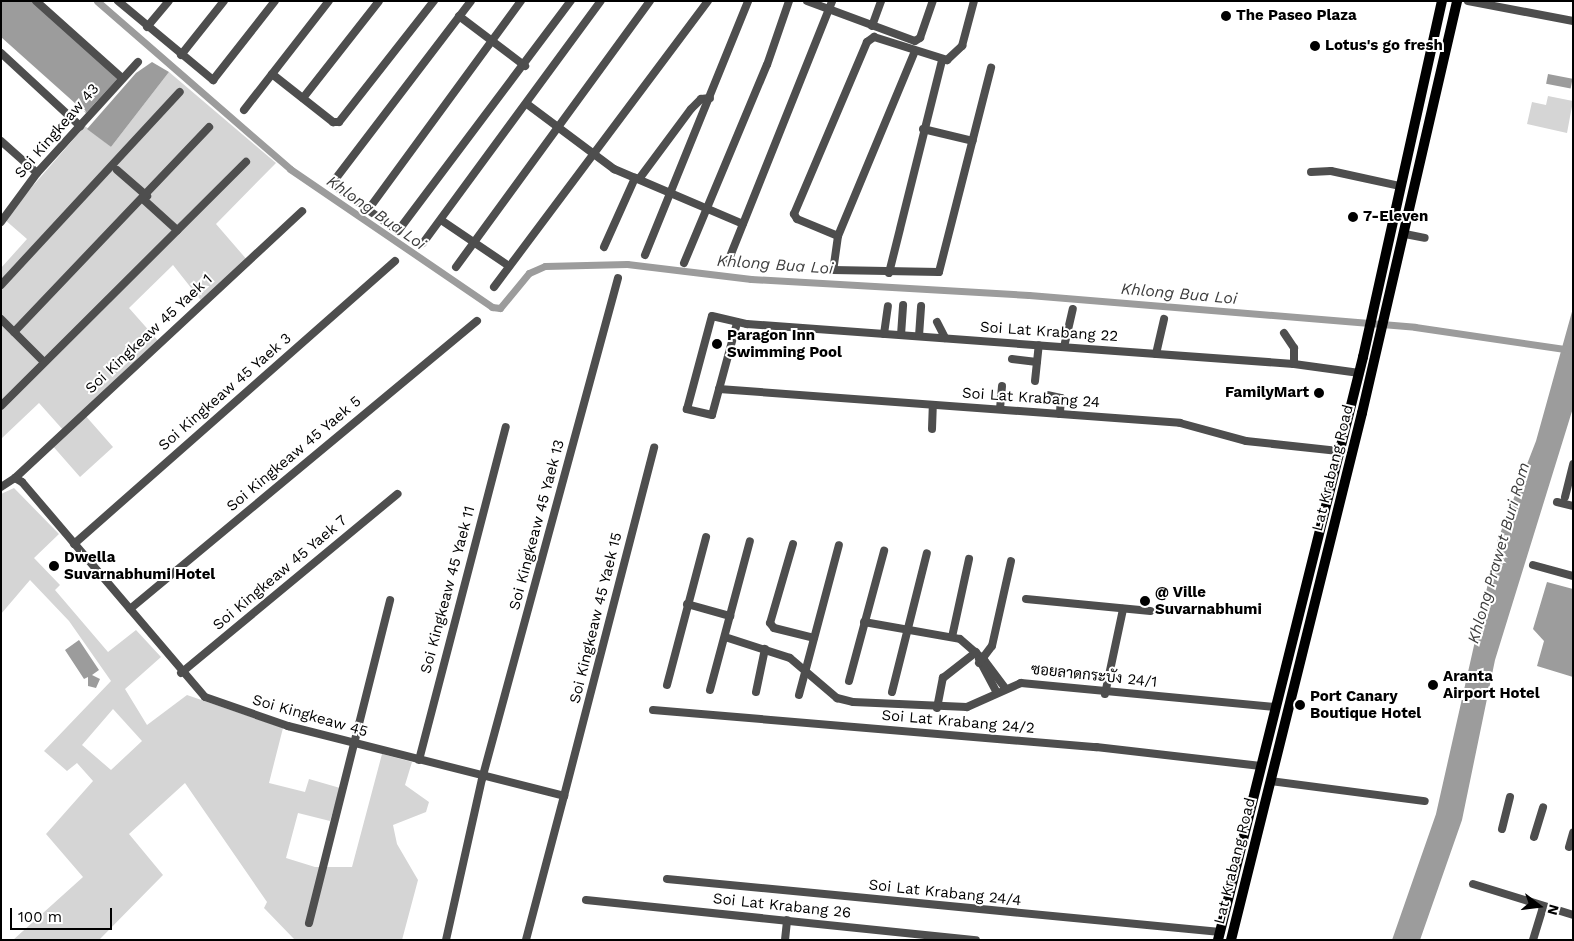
<!DOCTYPE html>
<html>
<head>
<meta charset="utf-8">
<style>
	body { margin:0 }
	#map { position:relative; width:1574px; height:941px; overflow:hidden; background:#fff; font-family:"Work Sans",Sarabun,sans-serif }
	div>[style] { position:absolute }
	[style*='--x'] { left:calc(var(--x)*1px); top:calc(var(--y)*1px); width:calc(var(--w)*1px); rotate:calc(var(--a)*1deg) }
	.green>* { inset:0; background:#d5d5d5 }
	.water>* { inset:0; background:#9c9c9c; transform-origin:0 0 }
	.canal>* { height:7px; margin:-3.5px; padding:0 3.5px; transform-origin:3.5px; border-radius:3.5px; background:#9c9c9c }
	.minor>* { height:8px; margin:-4px; padding:0 4px; transform-origin:4px; border-radius:4px; background:#4e4e4e }
	.major>* { height:10px; margin:-5px; padding:0 5px; transform-origin:5px; border-radius:5px; background:#000 }
	.dots>* { width:14px; height:14px; translate:-50% -50%; box-sizing:border-box; border:2px solid #fff; border-radius:50% }
	span { translate:-50% -50%; white-space:nowrap; text-align:center; line-height:1.15; -webkit-text-stroke:4px #fff; paint-order:stroke }
	.poi-label { font-size:15px; color:#000; font-weight:700 }
	.left { translate:0 -50%; text-align:left }
	.right { translate:-100% -50%; text-align:right }
	.street-label { font-size:15px; color:#000 }
	.water-label { font-size:16px; color:#3d3d3d; font-style:italic }
	.frame { position:absolute; inset:0; border:2px solid #000; pointer-events:none }
	.north { position:absolute; left:1514px; top:881px; width:50px; height:50px; -webkit-text-stroke:4px #fff; paint-order:stroke; rotate:105deg; font-size:14px; font-weight:700; line-height:20px; text-align:center; color:#000 }
	.north::after { content:''; display:block; margin:auto; width:18px; height:22px; background:#000; clip-path:polygon(50% 0,100% 100%,50% 72%,0 100%) }
	.scale { position:absolute; left:10px; top:908px; width:102px; height:22px; box-sizing:border-box; border:2px solid #000; border-top:0; padding-left:6px; font-size:15px; line-height:18px; white-space:nowrap; color:#000; -webkit-text-stroke:4px #fff; paint-order:stroke }
</style>
</head>
<body>
<div id="map">
	<div class="green">
		<div style="clip-path:polygon(169px 72px,276px 163px,216px 224px,248px 261px,203px 303px,173px 265px,129px 308px,160px 343px,84px 414px,113px 447px,80px 477px,51px 444px,64px 431px,39px 403px,1px 439px,1px 268px,27px 239px,4px 219px,85px 126px,111px 147px)"></div>
		<div style="clip-path:polygon(1548px 96px,1573px 101px,1567px 133px,1527px 124px,1532px 102px,1546px 105px)"></div>
		<div style="clip-path:polygon(evenodd,14px 488px,59px 534px,34px 558px,60px 585px,55px 590px,108px 652px,136px 630px,161px 657px,125px 689px,147px 725px,187px 695px,283px 728px,269px 783px,305px 792px,309px 779px,340px 788px,330px 821px,298px 813px,286px 858px,315px 867px,352px 867px,382px 754px,412px 762px,405px 785px,429px 802px,426px 812px,393px 825px,397px 844px,418px 880px,402px 940px,295px 940px,264px 908px,267px 902px,185px 783px,129px 834px,163px 875px,99px 940px,13px 940px,83px 877px,46px 834px,93px 781px,77px 763px,67px 771px,44px 751px,111px 681px,69px 621px,30px 580px,1px 614px,1px 494px,14px 488px,113px 709px,142px 741px,111px 770px,82px 745px,113px 709px)"></div>
	</div>
	<div class="water">
		<div style="clip-path:polygon(1px 1px,33px 1px,119px 77px,86px 113px,1px 37px)"></div>
		<div style="clip-path:polygon(152px 62px,169px 72px,111px 147px,87px 129px,136px 73px)"></div>
		<div style="left:1548px;top:74px;width:25px;height:10px;rotate:11deg"></div>
		<div style="clip-path:polygon(1573px 308px,1573px 408px,1495px 660px,1462px 820px,1420px 940px,1392px 940px,1436px 814px,1498px 539px,1536px 441px)"></div>
		<div style="clip-path:polygon(1547px 582px,1573px 589px,1573px 677px,1537px 666px,1544px 641px,1533px 629px)"></div>
		<div style="clip-path:polygon(79px 640px,99px 670px,92px 675px,100px 679px,96px 688px,88px 686px,88px 677px,84px 679px,65px 650px)"></div>
	</div>
	<div class="canal">
		<div style="--x:97;--y:1;--w:256;--a:41"></div>
		<div style="--x:290;--y:169;--w:245;--a:34.3"></div>
		<div style="--x:492;--y:307;--w:8;--a:7"></div>
		<div style="--x:500;--y:308;--w:45;--a:-50.4"></div>
		<div style="--x:529;--y:273;--w:17;--a:-24"></div>
		<div style="--x:545;--y:266;--w:82;--a:-1.4"></div>
		<div style="--x:627;--y:264;--w:125;--a:6.9"></div>
		<div style="--x:751;--y:279;--w:278;--a:3.3"></div>
		<div style="--x:1029;--y:295;--w:387;--a:4.7"></div>
		<div style="--x:1415;--y:327;--w:158;--a:8.4"></div>
	</div>
	<div class="minor">
		<div style="--x:36;--y:1;--w:115;--a:41.8"></div>
		<div style="--x:118;--y:1;--w:124;--a:39.7"></div>
		<div style="--x:213;--y:80;--w:100;--a:-51.9"></div>
		<div style="--x:471;--y:1;--w:226;--a:127.3"></div>
		<div style="--x:334;--y:181;--w:5;--a:90"></div>
		<div style="--x:334;--y:186;--w:78;--a:35.1"></div>
		<div style="--x:398;--y:231;--w:288;--a:-53.1"></div>
		<div style="--x:807;--y:1;--w:115;--a:20.3"></div>
		<div style="--x:915;--y:41;--w:6;--a:-31"></div>
		<div style="--x:920;--y:38;--w:39;--a:-71"></div>
		<div style="--x:1468;--y:1;--w:107;--a:10.8"></div>
		<div style="--x:459;--y:16;--w:83;--a:37.1"></div>
		<div style="--x:872;--y:26;--w:27;--a:-70"></div>
		<div style="--x:147;--y:27;--w:34;--a:-50"></div>
		<div style="--x:915;--y:51;--w:200;--a:112.6"></div>
		<div style="--x:838;--y:236;--w:34;--a:98"></div>
		<div style="--x:833;--y:270;--w:106;--a:1.1"></div>
		<div style="--x:939;--y:272;--w:211;--a:-75.7"></div>
		<div style="--x:1;--y:53;--w:108;--a:42.7"></div>
		<div style="--x:181;--y:55;--w:69;--a:-51.5"></div>
		<div style="--x:272;--y:74;--w:78;--a:38.2"></div>
		<div style="--x:333;--y:122;--w:6;--a:0"></div>
		<div style="--x:339;--y:122;--w:154;--a:-51.9"></div>
		<div style="--x:303;--y:98;--w:123;--a:-51.9"></div>
		<div style="--x:527;--y:104;--w:109;--a:36.8"></div>
		<div style="--x:614;--y:169;--w:140;--a:23.1"></div>
		<div style="--x:244;--y:110;--w:138;--a:-52.1"></div>
		<div style="--x:923;--y:129;--w:51;--a:13.5"></div>
		<div style="--x:1;--y:141;--w:48;--a:41.6"></div>
		<div style="--x:117;--y:170;--w:40;--a:41"></div>
		<div style="--x:1311;--y:172;--w:20;--a:-3"></div>
		<div style="--x:1331;--y:171;--w:71;--a:12.3"></div>
		<div style="--x:639;--y:179;--w:87;--a:-53.4"></div>
		<div style="--x:691;--y:109;--w:14;--a:-45"></div>
		<div style="--x:701;--y:99;--w:9;--a:-6"></div>
		<div style="--x:144;--y:200;--w:45;--a:42.3"></div>
		<div style="--x:368;--y:210;--w:259;--a:-53.8"></div>
		<div style="--x:441;--y:220;--w:82;--a:34.1"></div>
		<div style="--x:1;--y:222;--w:61;--a:-53.7"></div>
		<div style="--x:37;--y:173;--w:150;--a:-47.7"></div>
		<div style="--x:1405;--y:234;--w:20;--a:11"></div>
		<div style="--x:838;--y:236;--w:44;--a:-157.5"></div>
		<div style="--x:797;--y:219;--w:6;--a:-121"></div>
		<div style="--x:794;--y:214;--w:187;--a:-67"></div>
		<div style="--x:867;--y:42;--w:9;--a:-36"></div>
		<div style="--x:874;--y:37;--w:77;--a:17.5"></div>
		<div style="--x:947;--y:60;--w:21;--a:-43"></div>
		<div style="--x:962;--y:46;--w:47;--a:-75.1"></div>
		<div style="--x:423;--y:243;--w:300;--a:-53.7"></div>
		<div style="--x:604;--y:247;--w:76;--a:-65.8"></div>
		<div style="--x:645;--y:255;--w:274;--a:-67.9"></div>
		<div style="--x:684;--y:263;--w:215;--a:-67.3"></div>
		<div style="--x:767;--y:65;--w:68;--a:-71"></div>
		<div style="--x:727;--y:264;--w:283;--a:-68.2"></div>
		<div style="--x:456;--y:267;--w:329;--a:-53.9"></div>
		<div style="--x:889;--y:273;--w:219;--a:-76"></div>
		<div style="--x:1;--y:285;--w:263;--a:-47.2"></div>
		<div style="--x:494;--y:287;--w:357;--a:-53.2"></div>
		<div style="--x:1;--y:319;--w:59;--a:45"></div>
		<div style="--x:937;--y:322;--w:18;--a:63"></div>
		<div style="--x:737;--y:323;--w:95;--a:105.2"></div>
		<div style="--x:712;--y:415;--w:26;--a:-167"></div>
		<div style="--x:687;--y:409;--w:96;--a:-75"></div>
		<div style="--x:712;--y:316;--w:36;--a:13"></div>
		<div style="--x:747;--y:324;--w:548;--a:4.18"></div>
		<div style="--x:1294;--y:364;--w:66;--a:7.9"></div>
		<div style="--x:14;--y:332;--w:283;--a:-46.4"></div>
		<div style="--x:1284;--y:333;--w:18;--a:56"></div>
		<div style="--x:1294;--y:348;--w:16;--a:90"></div>
		<div style="--x:884;--y:334;--w:28;--a:-82"></div>
		<div style="--x:901;--y:335;--w:30;--a:-86"></div>
		<div style="--x:919;--y:336;--w:30;--a:-86"></div>
		<div style="--x:1064;--y:347;--w:39;--a:-77"></div>
		<div style="--x:1156;--y:354;--w:36;--a:-77"></div>
		<div style="--x:1012;--y:359;--w:25;--a:7"></div>
		<div style="--x:1035;--y:381;--w:36;--a:-84"></div>
		<div style="--x:719;--y:389;--w:462;--a:4.2"></div>
		<div style="--x:1180;--y:423;--w:68;--a:15.3"></div>
		<div style="--x:1246;--y:441;--w:93;--a:6.2"></div>
		<div style="--x:1047;--y:395;--w:14;--a:12"></div>
		<div style="--x:1061;--y:398;--w:16;--a:94"></div>
		<div style="--x:1;--y:406;--w:346;--a:-44.9"></div>
		<div style="--x:1000;--y:409;--w:23;--a:-85"></div>
		<div style="--x:932;--y:429;--w:24;--a:-88"></div>
		<div style="--x:15;--y:478;--w:392;--a:-42.9"></div>
		<div style="--x:1;--y:487;--w:17;--a:-33"></div>
		<div style="--x:15;--y:478;--w:8;--a:30"></div>
		<div style="--x:22;--y:482;--w:282;--a:49.6"></div>
		<div style="--x:205;--y:697;--w:88;--a:19.3"></div>
		<div style="--x:288;--y:726;--w:285;--a:14.2"></div>
		<div style="--x:564;--y:796;--w:149;--a:104.8"></div>
		<div style="--x:1565;--y:497;--w:34;--a:-76"></div>
		<div style="--x:1557;--y:502;--w:16;--a:14"></div>
		<div style="--x:74;--y:544;--w:428;--a:-41.4"></div>
		<div style="--x:793;--y:544;--w:82;--a:106.2"></div>
		<div style="--x:770;--y:623;--w:6;--a:51"></div>
		<div style="--x:774;--y:628;--w:41;--a:14"></div>
		<div style="--x:1533;--y:565;--w:41;--a:15.4"></div>
		<div style="--x:1026;--y:599;--w:125;--a:5.5"></div>
		<div style="--x:687;--y:604;--w:45;--a:15.6"></div>
		<div style="--x:130;--y:609;--w:451;--a:-39.7"></div>
		<div style="--x:864;--y:622;--w:97;--a:10"></div>
		<div style="--x:960;--y:639;--w:32;--a:41"></div>
		<div style="--x:984;--y:660;--w:34;--a:53"></div>
		<div style="--x:725;--y:637;--w:68;--a:17.9"></div>
		<div style="--x:790;--y:658;--w:62;--a:40.4"></div>
		<div style="--x:837;--y:698;--w:16;--a:14"></div>
		<div style="--x:853;--y:702;--w:114;--a:2.5"></div>
		<div style="--x:967;--y:707;--w:59;--a:-24"></div>
		<div style="--x:1021;--y:683;--w:256;--a:5.4"></div>
		<div style="--x:952;--y:637;--w:80;--a:-77.7"></div>
		<div style="--x:979;--y:659;--w:36;--a:62"></div>
		<div style="--x:979;--y:663;--w:21;--a:-53"></div>
		<div style="--x:992;--y:646;--w:87;--a:-77.4"></div>
		<div style="--x:181;--y:673;--w:281;--a:-39.6"></div>
		<div style="--x:849;--y:681;--w:135;--a:-74.9"></div>
		<div style="--x:667;--y:685;--w:153;--a:-75.2"></div>
		<div style="--x:710;--y:690;--w:154;--a:-75"></div>
		<div style="--x:756;--y:692;--w:44;--a:-78.2"></div>
		<div style="--x:892;--y:692;--w:143;--a:-75.9"></div>
		<div style="--x:1105;--y:694;--w:87;--a:-78"></div>
		<div style="--x:799;--y:695;--w:155;--a:-75.1"></div>
		<div style="--x:937;--y:708;--w:31;--a:-79"></div>
		<div style="--x:943;--y:678;--w:42;--a:-38.2"></div>
		<div style="--x:653;--y:710;--w:445;--a:4.8"></div>
		<div style="--x:1096;--y:747;--w:166;--a:6.6"></div>
		<div style="--x:419;--y:760;--w:344;--a:-75.4"></div>
		<div style="--x:1270;--y:781;--w:156;--a:7.4"></div>
		<div style="--x:564;--y:796;--w:360;--a:-75.5"></div>
		<div style="--x:1502;--y:829;--w:33;--a:-76"></div>
		<div style="--x:1534;--y:837;--w:31;--a:-73"></div>
		<div style="--x:1569;--y:847;--w:15;--a:-74"></div>
		<div style="--x:667;--y:879;--w:556;--a:5.47"></div>
		<div style="--x:1473;--y:884;--w:105;--a:17.2"></div>
		<div style="--x:586;--y:900;--w:392;--a:5.9"></div>
		<div style="--x:309;--y:923;--w:333;--a:-75.9"></div>
		<div style="--x:446;--y:940;--w:165;--a:-77.4"></div>
		<div style="--x:482;--y:779;--w:519;--a:-74.81"></div>
		<div style="--x:785;--y:940;--w:20;--a:-84"></div>
		<div style="--x:1533;--y:940;--w:34;--a:-73"></div>
	</div>
	<div class="major">
		<div style="--x:1218;--y:940;--w:601;--a:-76.03"></div>
		<div style="--x:1363;--y:357;--w:365;--a:-77.5"></div>
		<div style="--x:1231;--y:940;--w:543;--a:-76.04"></div>
		<div style="--x:1362;--y:413;--w:423;--a:-77"></div>
	</div>
	<div class="dots">
		<div style="left:1226px;top:16px;background:#000"></div>
		<div style="left:1315px;top:46px;background:#000"></div>
		<div style="left:1353px;top:217px;background:#000"></div>
		<div style="left:717px;top:344px;background:#000"></div>
		<div style="left:1319px;top:393px;background:#000"></div>
		<div style="left:54px;top:566px;background:#000"></div>
		<div style="left:1145px;top:601px;background:#000"></div>
		<div style="left:1433px;top:685px;background:#000"></div>
		<div style="left:1300px;top:705px;background:#000"></div>
	</div>
	<div class="poi-label">
		<span class="left" style="left:1236px;top:16px">The Paseo Plaza</span>
		<span class="left" style="left:1325px;top:46px">Lotus's go fresh</span>
		<span class="left" style="left:1363px;top:217px">7-Eleven</span>
		<span class="left" style="left:727px;top:344px">Paragon Inn<br>Swimming Pool</span>
		<span class="right" style="left:1309px;top:393px">FamilyMart</span>
		<span class="left" style="left:64px;top:566px">Dwella<br>Suvarnabhumi Hotel</span>
		<span class="left" style="left:1155px;top:601px">@ Ville<br>Suvarnabhumi</span>
		<span class="left" style="left:1443px;top:685px">Aranta<br>Airport Hotel</span>
		<span class="left" style="left:1310px;top:705px">Port Canary<br>Boutique Hotel</span>
	</div>
	<div class="street-label">
		<span style="left:57px;top:131px;rotate:-49deg">Soi Kingkeaw 43</span>
		<span style="left:1049px;top:332px;rotate:4deg">Soi Lat Krabang 22</span>
		<span style="left:149px;top:334px;rotate:-43deg">Soi Kingkeaw 45 Yaek 1</span>
		<span style="left:225px;top:392px;rotate:-41deg">Soi Kingkeaw 45 Yaek 3</span>
		<span style="left:1031px;top:398px;rotate:4deg">Soi Lat Krabang 24</span>
		<span style="left:294px;top:454px;rotate:-40deg">Soi Kingkeaw 45 Yaek 5</span>
		<span style="left:1333px;top:468px;rotate:-76deg">Lat Krabang Road</span>
		<span style="left:537px;top:525px;rotate:-75deg">Soi Kingkeaw 45 Yaek 13</span>
		<span style="left:280px;top:573px;rotate:-40deg">Soi Kingkeaw 45 Yaek 7</span>
		<span style="left:448px;top:590px;rotate:-75deg">Soi Kingkeaw 45 Yaek 11</span>
		<span style="left:596px;top:618px;rotate:-76deg">Soi Kingkeaw 45 Yaek 15</span>
		<span style="left:1094px;top:676px;rotate:6deg">ซอยลาดกระบัง 24/1</span>
		<span style="left:310px;top:716px;rotate:16deg">Soi Kingkeaw 45</span>
		<span style="left:958px;top:722px;rotate:5deg">Soi Lat Krabang 24/2</span>
		<span style="left:1235px;top:861px;rotate:-76deg">Lat Krabang Road</span>
		<span style="left:945px;top:893px;rotate:6deg">Soi Lat Krabang 24/4</span>
		<span style="left:782px;top:906px;rotate:6deg">Soi Lat Krabang 26</span>
	</div>
	<div class="water-label">
		<span style="left:376px;top:213px;rotate:35deg">Khlong Bua Loi</span>
		<span style="left:775px;top:265px;rotate:4deg">Khlong Bua Loi</span>
		<span style="left:1179px;top:294px;rotate:5deg">Khlong Bua Loi</span>
		<span style="left:1499px;top:553px;rotate:-74deg">Khlong Prawet Buri Rom</span>
	</div>
	<div class="frame"></div>
	<div class="north">N</div>
	<div class="scale">100 m</div>
</div>
</body>
</html>
